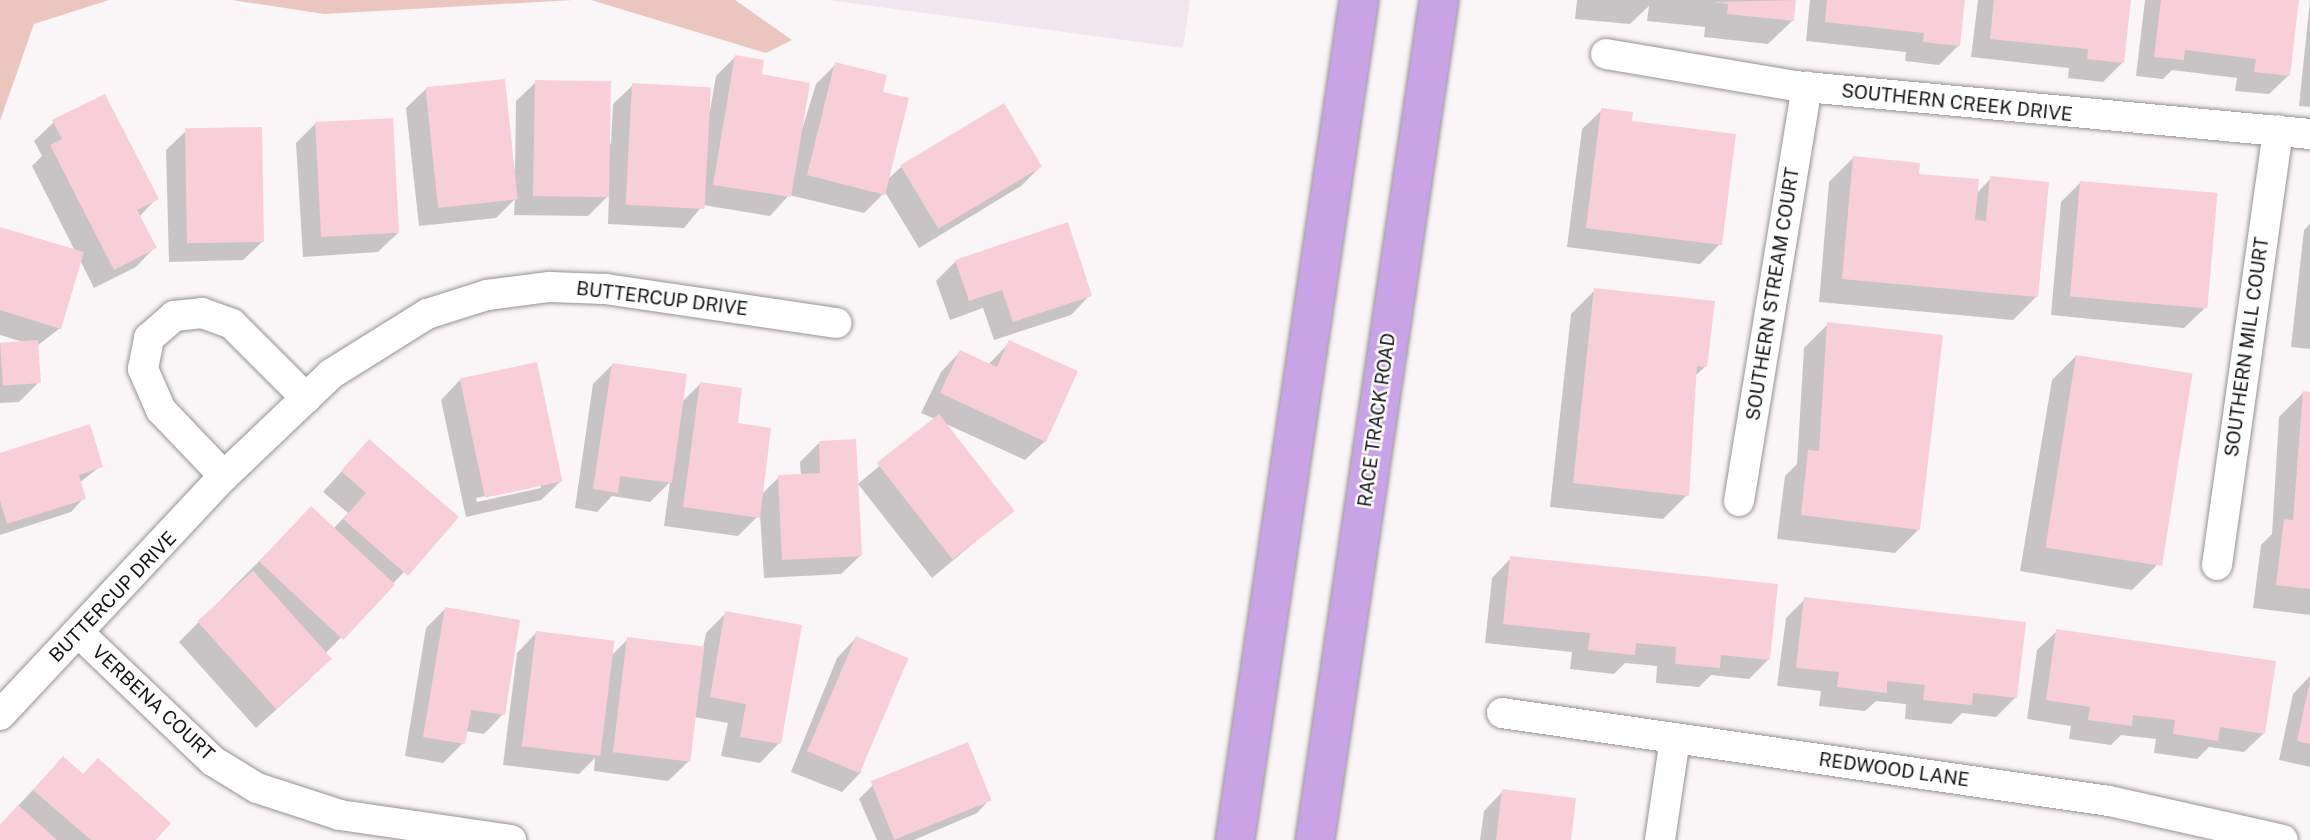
<!DOCTYPE html>
<html>
<head>
<meta charset="utf-8">
<style>
	body { margin:0 }
	#map { position:relative; width:2310px; height:840px; overflow:hidden; background:#faf6f8; font-family:"Public Sans",sans-serif }
	div>[style] { position:absolute }
	[style*='--x'] { left:calc(var(--x)*1px); top:calc(var(--y)*1px); width:calc(var(--w)*1px); rotate:calc(var(--a)*1deg) }
	.built>* { inset:0; background:#f1e6ee }
	.green>* { inset:0; background:#ebc6bf }
	.shadow>* { inset:0; background:#0003 }
	.building>* { inset:0; background:#f8cfd8; transform-origin:0 0 }
	.roads { filter:drop-shadow(0 0 2px #959294) drop-shadow(0 0 2px #959294) }
	.street>* { height:30px; margin:-15px; padding:0 15px; transform-origin:15px; border-radius:15px; background:#fff }
	.primary>* { height:38px; margin:-19px; padding:0 19px; transform-origin:19px; border-radius:19px; background:#c9a3e5 }
	span { translate:-50% -50%; white-space:nowrap; text-align:center; line-height:1.15; -webkit-text-stroke:5px #fff; paint-order:stroke }
	.street-label { font-size:19px; color:#161516 }
</style>
</head>
<body>
<div id="map">
	<div class="built">
		<div style="clip-path:polygon(828px 0,1190px 0,1183px 48px)"></div>
	</div>
	<div class="green">
		<div style="clip-path:polygon(0 0,109px 0,34px 24px,0 121px)"></div>
		<div style="clip-path:polygon(232px 0,573px 0,324px 14px)"></div>
		<div style="clip-path:polygon(591px 0,735px 0,792px 40px,766px 53px)"></div>
	</div>
	<div class="shadow">
		<div style="clip-path:polygon(1577px 0,1794px 0,1792px 21px,1768px 44px,1704px 37px,1705px 27px,1647px 21px,1649px 6px,1630px 24px,1575px 19px)"></div>
		<div style="clip-path:polygon(1810px 0,1963px 0,1958px 46px,1939px 65px,1905px 61px,1906px 52px,1806px 41px)"></div>
		<div style="clip-path:polygon(1978px 0,2129px 0,2122px 63px,2103px 82px,2068px 78px,2069px 68px,1971px 57px)"></div>
		<div style="clip-path:polygon(2145px 0,2297px 0,2289px 75px,2269px 94px,2235px 91px,2237px 78px,2172px 70px,2163px 79px,2136px 76px)"></div>
		<div style="clip-path:polygon(2310px 0,2310px 107px,2299px 106px)"></div>
		<div style="clip-path:polygon(735px 57px,760px 76px,797px 146px,816px 84px,836px 64px,881px 93px,886px 181px,901px 167px,1040px 167px,1021px 186px,919px 248px,885px 192px,864px 213px,789px 195px,770px 216px,703px 205px,684px 228px,608px 224px,609px 195px,588px 216px,514px 215px,515px 199px,496px 218px,419px 226px,406px 108px,426px 89px,515px 170px,516px 101px,536px 82px,611px 144px,613px 104px,633px 85px,710px 111px,716px 76px)"></div>
		<div style="clip-path:polygon(1602px 110px,1631px 123px,1720px 244px,1700px 264px,1567px 247px,1582px 129px)"></div>
		<div style="clip-path:polygon(54px 122px,157px 198px,139px 217px,155px 247px,136px 267px,94px 288px,80px 260px,60px 328px,37px 346px,39px 382px,19px 402px,0 403px,0 344px,23px 342px,0 335px,0 228px,75px 251px,32px 166px,42px 156px,34px 141px)"></div>
		<div style="clip-path:polygon(315px 124px,398px 233px,378px 252px,303px 257px,296px 143px)"></div>
		<div style="clip-path:polygon(186px 131px,263px 241px,243px 260px,169px 262px,166px 150px)"></div>
		<div style="clip-path:polygon(1853px 158px,1976px 194px,1991px 178px,2037px 296px,2013px 320px,1819px 302px,1829px 182px)"></div>
		<div style="clip-path:polygon(2081px 182px,2204px 309px,2184px 328px,2051px 315px,2061px 202px)"></div>
		<div style="clip-path:polygon(2310px 224px,2310px 349px,2291px 347px,2304px 230px)"></div>
		<div style="clip-path:polygon(956px 261px,1090px 295px,1071px 315px,994px 340px,983px 308px,950px 320px,936px 281px)"></div>
		<div style="clip-path:polygon(1595px 290px,1706px 366px,1694px 377px,1687px 495px,1663px 519px,1550px 507px,1571px 314px)"></div>
		<div style="clip-path:polygon(1828px 324px,1919px 529px,1895px 553px,1777px 539px,1785px 476px,1797px 464px,1804px 348px)"></div>
		<div style="clip-path:polygon(1010px 342px,1045px 441px,1025px 460px,944px 423px,1012px 511px,932px 578px,858px 484px,935px 419px,921px 413px,941px 372px,960px 352px,988px 365px)"></div>
		<div style="clip-path:polygon(2076px 356px,2156px 566px,2132px 590px,2020px 571px,2052px 380px)"></div>
		<div style="clip-path:polygon(612px 365px,681px 403px,700px 384px,736px 425px,761px 495px,779px 477px,801px 476px,800px 462px,819px 443px,861px 555px,841px 574px,764px 578px,760px 514px,738px 536px,664px 526px,670px 482px,650px 502px,612px 496px,597px 512px,575px 508px,593px 384px)"></div>
		<div style="clip-path:polygon(evenodd,460px 380px,561px 481px,541px 500px,466px 517px,441px 400px,460px 380px,541px 484px,541px 488px,477px 502px,476px 498px,541px 484px)"></div>
		<div style="clip-path:polygon(2303px 393px,2310px 394px,2310px 615px,2253px 608px,2261px 545px,2272px 534px,2279px 417px)"></div>
		<div style="clip-path:polygon(369px 441px,457px 517px,325px 654px,310px 679px,256px 728px,179px 642px,292px 528px,333px 529px,348px 513px,323px 492px)"></div>
		<div style="clip-path:polygon(0 455px,101px 466px,79px 483px,84px 498px,71px 512px,0 535px)"></div>
		<div style="clip-path:polygon(1511px 558px,1769px 659px,1749px 679px,1711px 675px,1699px 687px,1656px 683px,1657px 666px,1625px 663px,1614px 674px,1570px 669px,1572px 652px,1485px 643px,1492px 578px)"></div>
		<div style="clip-path:polygon(1805px 599px,2016px 697px,1996px 717px,1962px 713px,1951px 724px,1905px 719px,1906px 704px,1876px 701px,1865px 711px,1819px 706px,1821px 691px,1777px 686px,1786px 618px)"></div>
		<div style="clip-path:polygon(445px 609px,503px 714px,484px 734px,465px 731px,463px 743px,443px 763px,405px 756px,426px 628px)"></div>
		<div style="clip-path:polygon(726px 613px,779px 743px,760px 763px,721px 756px,728px 723px,694px 717px,688px 762px,668px 781px,594px 771px,595px 758px,579px 774px,503px 765px,517px 653px,536px 633px,611px 656px,628px 639px,703px 648px,706px 633px)"></div>
		<div style="clip-path:polygon(2057px 631px,2264px 733px,2244px 752px,2209px 747px,2197px 759px,2154px 753px,2156px 739px,2121px 735px,2111px 745px,2069px 739px,2071px 726px,2027px 719px,2037px 650px)"></div>
		<div style="clip-path:polygon(856px 638px,861px 772px,842px 792px,791px 772px,837px 658px)"></div>
		<div style="clip-path:polygon(2310px 676px,2310px 767px,2279px 760px,2293px 694px)"></div>
		<div style="clip-path:polygon(63px 758px,154px 840px,0 840px,0 825px)"></div>
		<div style="clip-path:polygon(873px 785px,990px 799px,977px 813px,914px 840px,877px 840px,859px 799px)"></div>
		<div style="clip-path:polygon(1503px 791px,1569px 840px,1480px 840px,1484px 811px)"></div>
	</div>
	<div class="building">
		<div style="clip-path:polygon(1796px 0,1794px 21px,1727px 14px,1728px 4px,1712px 2px)"></div>
		<div style="clip-path:polygon(1827px 0,1965px 0,1960px 46px,1923px 42px,1924px 33px,1825px 22px)"></div>
		<div style="clip-path:polygon(1994px 0,2131px 0,2124px 63px,2087px 59px,2088px 49px,1990px 39px)"></div>
		<div style="clip-path:polygon(2161px 0,2299px 0,2290px 76px,2254px 72px,2256px 59px,2185px 50px,2184px 60px,2154px 57px)"></div>
		<div style="clip-path:polygon(735px 55px,764px 60px,762px 74px,810px 83px,791px 197px,713px 185px)"></div>
		<div style="clip-path:polygon(835px 62px,887px 75px,883px 92px,909px 98px,885px 195px,807px 175px)"></div>
		<div style="left:505px;top:79px;width:121px;height:80px;rotate:84deg"></div>
		<div style="left:535px;top:80px;width:76px;height:116px;rotate:1deg"></div>
		<div style="left:632px;top:83px;width:79px;height:122px;rotate:3deg"></div>
		<div style="clip-path:polygon(105px 94px,159px 199px,137px 210px,157px 248px,114px 270px,50px 145px,62px 139px,52px 120px)"></div>
		<div style="left:1004px;top:103px;width:74px;height:121px;rotate:59deg"></div>
		<div style="clip-path:polygon(1601px 108px,1633px 112px,1632px 121px,1736px 134px,1722px 245px,1586px 228px)"></div>
		<div style="left:393px;top:118px;width:115px;height:78px;rotate:87deg"></div>
		<div style="left:262px;top:127px;width:115px;height:77px;rotate:89deg"></div>
		<div style="clip-path:polygon(1853px 156px,1920px 163px,1919px 174px,1979px 179px,1975px 220px,1986px 221px,1990px 176px,2049px 182px,2038px 297px,1842px 279px)"></div>
		<div style="left:2080px;top:181px;width:138px;height:116px;rotate:5deg"></div>
		<div style="clip-path:polygon(1068px 222px,1092px 296px,1013px 322px,1002px 290px,969px 301px,955px 260px)"></div>
		<div style="clip-path:polygon(0 227px,84px 252px,61px 329px,0 310px)"></div>
		<div style="clip-path:polygon(1594px 288px,1715px 301px,1707px 367px,1697px 366px,1689px 496px,1573px 483px)"></div>
		<div style="clip-path:polygon(1827px 322px,1943px 335px,1920px 530px,1801px 515px,1808px 450px,1819px 451px)"></div>
		<div style="left:38px;top:340px;width:43px;height:38px;rotate:86deg"></div>
		<div style="clip-path:polygon(1009px 340px,1078px 371px,1046px 442px,940px 393px,960px 350px,997px 367px)"></div>
		<div style="left:2076px;top:355px;width:118px;height:195px;rotate:9deg"></div>
		<div style="left:537px;top:362px;width:122px;height:79px;rotate:78deg"></div>
		<div style="clip-path:polygon(612px 363px,687px 374px,672px 483px,620px 476px,618px 493px,593px 489px)"></div>
		<div style="clip-path:polygon(700px 382px,742px 388px,738px 423px,771px 428px,760px 518px,683px 507px)"></div>
		<div style="clip-path:polygon(2303px 391px,2310px 392px,2310px 589px,2276px 585px,2284px 519px,2293px 520px)"></div>
		<div style="left:939px;top:414px;width:123px;height:79px;rotate:52deg"></div>
		<div style="clip-path:polygon(90px 424px,103px 467px,79px 475px,86px 499px,7px 524px,0 500px,0 453px)"></div>
		<div style="clip-path:polygon(369px 439px,459px 517px,408px 576px,343px 519px,366px 493px,341px 471px)"></div>
		<div style="clip-path:polygon(856px 439px,862px 556px,782px 560px,778px 475px,820px 473px,819px 441px)"></div>
		<div style="left:311px;top:506px;width:115px;height:76px;rotate:43deg"></div>
		<div style="clip-path:polygon(1510px 556px,1778px 584px,1770px 660px,1721px 655px,1720px 668px,1675px 664px,1676px 647px,1636px 643px,1635px 655px,1588px 650px,1590px 633px,1503px 624px)"></div>
		<div style="left:253px;top:571px;width:118px;height:75px;rotate:48deg"></div>
		<div style="clip-path:polygon(1804px 597px,2026px 622px,2017px 698px,1973px 693px,1972px 705px,1923px 700px,1925px 685px,1887px 681px,1887px 693px,1837px 687px,1839px 672px,1796px 668px)"></div>
		<div style="clip-path:polygon(445px 607px,520px 620px,505px 715px,471px 710px,465px 744px,423px 737px)"></div>
		<div style="clip-path:polygon(725px 611px,802px 625px,781px 744px,740px 737px,746px 704px,710px 697px)"></div>
		<div style="clip-path:polygon(2056px 629px,2276px 661px,2265px 734px,2220px 727px,2218px 741px,2173px 734px,2175px 720px,2133px 715px,2132px 726px,2088px 720px,2090px 707px,2046px 700px)"></div>
		<div style="left:536px;top:631px;width:79px;height:116px;rotate:7deg"></div>
		<div style="left:856px;top:636px;width:57px;height:125px;rotate:23deg"></div>
		<div style="left:627px;top:637px;width:78px;height:116px;rotate:7deg"></div>
		<div style="clip-path:polygon(2309px 685px,2310px 685px,2310px 744px,2297px 741px)"></div>
		<div style="left:968px;top:742px;width:63px;height:105px;rotate:68deg"></div>
		<div style="clip-path:polygon(63px 756px,83px 774px,98px 758px,171px 823px,156px 840px,91px 840px,33px 790px)"></div>
		<div style="clip-path:polygon(1502px 789px,1576px 798px,1571px 840px,1496px 840px)"></div>
		<div style="clip-path:polygon(18px 805px,57px 840px,0 840px,0 825px)"></div>
	</div>
	<div class="roads">
		<div class="street">
			<div style="--x:1606;--y:54;--w:192;--a:9.6"></div>
			<div style="--x:1795;--y:86;--w:517;--a:5.32"></div>
			<div style="--x:224;--y:476;--w:91;--a:-133.7"></div>
			<div style="--x:161;--y:410;--w:45;--a:-113.7"></div>
			<div style="--x:143;--y:369;--w:32;--a:-79"></div>
			<div style="--x:149;--y:338;--w:33;--a:-41"></div>
			<div style="--x:174;--y:316;--w:28;--a:-6"></div>
			<div style="--x:202;--y:313;--w:32;--a:20"></div>
			<div style="--x:232;--y:324;--w:105;--a:45"></div>
			<div style="--x:1739;--y:501;--w:420;--a:-80.7"></div>
			<div style="--x:2217;--y:565;--w:439;--a:-82"></div>
			<div style="--x:79;--y:633;--w:185;--a:43.7"></div>
			<div style="--x:213;--y:761;--w:52;--a:31.5"></div>
			<div style="--x:257;--y:788;--w:87;--a:18"></div>
			<div style="--x:340;--y:815;--w:173;--a:8.3"></div>
			<div style="--x:1502;--y:713;--w:613;--a:8.25"></div>
			<div style="--x:2109;--y:801;--w:178;--a:12.6"></div>
			<div style="--x:0;--y:715;--w:328;--a:-46.9"></div>
			<div style="--x:224;--y:476;--w:148;--a:-43.6"></div>
			<div style="--x:331;--y:374;--w:113;--a:-32"></div>
			<div style="--x:427;--y:314;--w:63;--a:-17.6"></div>
			<div style="--x:487;--y:295;--w:63;--a:-7.4"></div>
			<div style="--x:549;--y:287;--w:57;--a:2"></div>
			<div style="--x:606;--y:289;--w:233;--a:8.4"></div>
			<div style="--x:1660;--y:840;--w:103;--a:-81.6"></div>
		</div>
		<div class="primary">
			<div style="--x:1235;--y:840;--w:849;--a:-81.6"></div>
			<div style="--x:1315;--y:840;--w:849;--a:-81.6"></div>
		</div>
	</div>
	<div class="street-label">
		<span style="left:1957px;top:103px;rotate:6deg">SOUTHERN CREEK DRIVE</span>
		<span style="left:1773px;top:294px;rotate:-81deg">SOUTHERN STREAM COURT</span>
		<span style="left:662px;top:299px;rotate:7deg">BUTTERCUP DRIVE</span>
		<span style="left:2247px;top:347px;rotate:-82deg">SOUTHERN MILL COURT</span>
		<span style="left:1377px;top:420px;rotate:-82deg">RACE TRACK ROAD</span>
		<span style="left:113px;top:597px;rotate:-46deg">BUTTERCUP DRIVE</span>
		<span style="left:153px;top:703px;rotate:43deg">VERBENA COURT</span>
		<span style="left:1894px;top:770px;rotate:8deg">REDWOOD LANE</span>
	</div>
</div>
</body>
</html>
